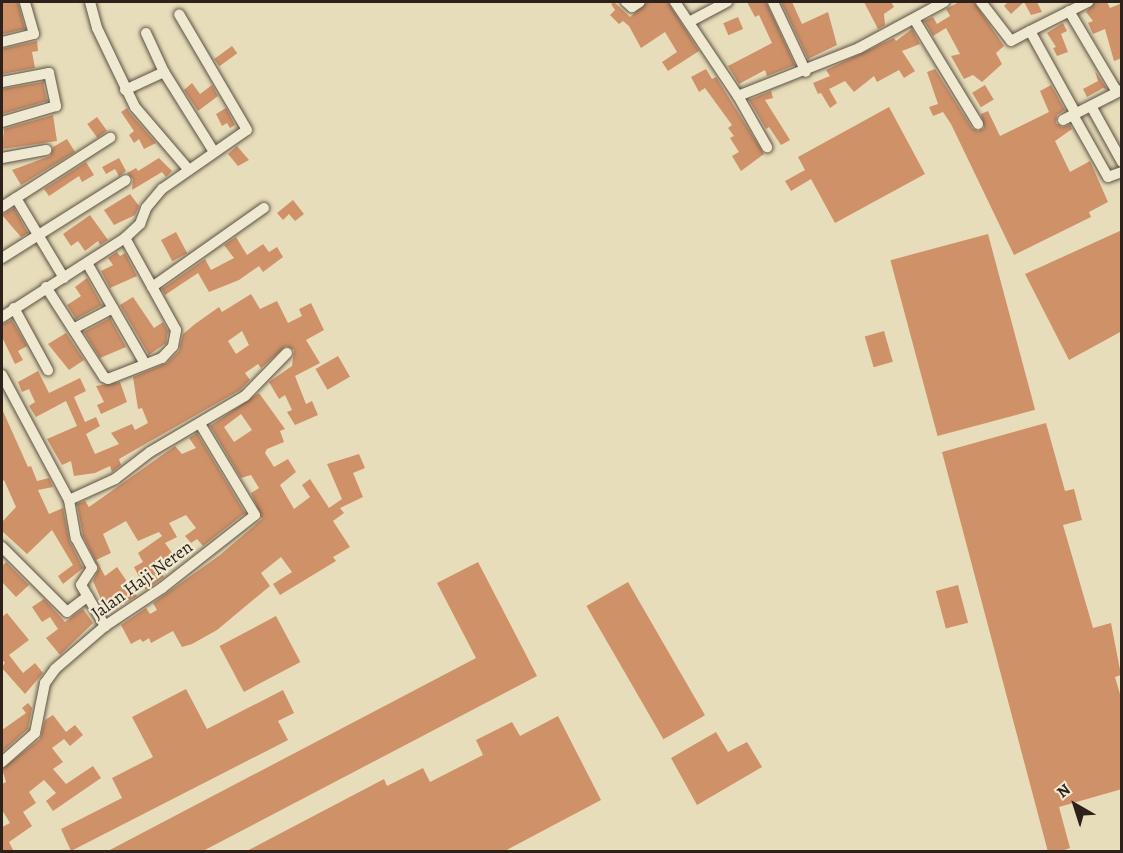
<!DOCTYPE html>
<html>
<head>
<meta charset="utf-8">
<style>
	body { margin:0 }
	#map { position:relative; width:1123px; height:853px; overflow:hidden; background:#e8ddba; font-family:Alegreya,serif }
	div>[style] { position:absolute }
	[style*='--x'] { left:calc(var(--x)*1px); top:calc(var(--y)*1px); width:calc(var(--w)*1px); rotate:calc(var(--a)*1deg) }
	.building>* { inset:0; background:#cf9168; transform-origin:0 0 }
	.roads { filter:drop-shadow(0 0 2px #5c5143) drop-shadow(0 0 2px #5c5143) }
	.street>* { height:10px; margin:-5px; padding:0 5px; transform-origin:5px; border-radius:5px; background:#f0e9d2 }
	span { translate:-50% -50%; white-space:nowrap; text-align:center; line-height:1.15; -webkit-text-stroke:4.5px #f0e9d2; paint-order:stroke }
	.street-label { font-size:18px; color:#2d221b }
	.frame { position:absolute; inset:0; border:3px solid #2d221b; pointer-events:none }
	.north { position:absolute; left:1045px; top:775px; width:60px; height:60px; -webkit-text-stroke:4px #f0e9d2; paint-order:stroke; rotate:321deg; font-size:16px; font-weight:700; line-height:24px; text-align:center; color:#2d221b }
	.north::after { content:''; display:block; margin:auto; width:21px; height:27px; background:#2d221b; clip-path:polygon(50% 0,100% 100%,50% 72%,0 100%) }
</style>
</head>
<body>
<div id="map">
	<div class="building">
		<div style="clip-path:polygon(2px 2px,18px 2px,25px 29px,3px 34px)"></div>
		<div style="clip-path:polygon(614px 2px,630px 17px,647px 2px,668px 2px,699px 51px,668px 71px,662px 62px,677px 52px,665px 32px,641px 48px,629px 26px,623px 21px,619px 24px,610px 15px,615px 10px,611px 4px)"></div>
		<div style="clip-path:polygon(747px 2px,766px 2px,795px 65px,767px 76px,765px 70px,739px 84px,728px 66px,772px 43px,759px 15px,755px 17px)"></div>
		<div style="clip-path:polygon(781px 2px,792px 2px,802px 24px,828px 12px,837px 45px,808px 59px)"></div>
		<div style="clip-path:polygon(864px 2px,891px 2px,894px 7px,884px 14px,885px 25px,878px 29px)"></div>
		<div style="clip-path:polygon(959px 2px,974px 2px,1004px 46px,996px 53px,1002px 64px,982px 82px,973px 75px,964px 79px,951px 56px,960px 54px,946px 28px,933px 36px,924px 21px,933px 17px,937px 24px,950px 16px,946px 9px)"></div>
		<div style="clip-path:polygon(1008px 2px,1037px 2px,1042px 12px,1031px 15px,1024px 2px,1011px 14px,1004px 6px)"></div>
		<div style="clip-path:polygon(1095px 2px,1107px 2px,1110px 8px,1122px 3px,1122px 58px,1114px 61px,1105px 29px,1093px 34px,1088px 23px,1093px 21px,1086px 12px)"></div>
		<div style="left:738px;top:17px;width:13px;height:16px;rotate:67deg"></div>
		<div style="clip-path:polygon(1063px 23px,1067px 31px,1061px 34px,1068px 52px,1057px 56px,1053px 48px,1056px 47px,1047px 33px)"></div>
		<div style="clip-path:polygon(912px 29px,920px 44px,902px 51px,915px 71px,904px 78px,899px 70px,877px 82px,874px 76px,854px 92px,845px 81px,829px 89px,837px 103px,830px 108px,821px 93px,818px 94px,813px 83px,830px 76px,826px 70px,894px 38px,896px 41px)"></div>
		<div style="clip-path:polygon(37px 41px,38px 51px,32px 52px,35px 68px,2px 74px,2px 49px)"></div>
		<div style="left:232px;top:46px;width:9px;height:22px;rotate:54deg"></div>
		<div style="clip-path:polygon(706px 69px,712px 79px,716px 77px,764px 154px,741px 171px,732px 156px,739px 152px,730px 138px,734px 136px,728px 128px,732px 125px,705px 88px,699px 92px,691px 77px)"></div>
		<div style="clip-path:polygon(935px 69px,972px 128px,978px 131px,984px 128px,981px 114px,988px 111px,1000px 136px,1049px 112px,1040px 91px,1051px 85px,1065px 110px,1057px 115px,1056px 123px,1062px 127px,1070px 125px,1072px 129px,1055px 141px,1070px 172px,1090px 161px,1108px 202px,1089px 212px,1091px 217px,1014px 255px,951px 124px,943px 112px,933px 116px,929px 107px,938px 104px,927px 72px)"></div>
		<div style="clip-path:polygon(1095px 71px,1107px 89px,1103px 88px,1087px 97px,1083px 89px,1098px 81px)"></div>
		<div style="clip-path:polygon(43px 82px,47px 101px,2px 114px,2px 89px)"></div>
		<div style="clip-path:polygon(192px 83px,200px 94px,212px 85px,218px 96px,198px 111px,184px 90px)"></div>
		<div style="left:985px;top:85px;width:17px;height:15px;rotate:59deg"></div>
		<div style="clip-path:polygon(771px 91px,773px 98px,765px 100px,790px 140px,781px 145px,769px 127px,766px 129px,749px 100px)"></div>
		<div style="clip-path:polygon(889px 107px,925px 174px,835px 223px,811px 179px,791px 191px,785px 181px,805px 170px,798px 157px)"></div>
		<div style="clip-path:polygon(127px 108px,129px 112px,156px 143px,144px 149px,139px 139px,134px 143px,129px 135px,134px 131px,121px 112px)"></div>
		<div style="clip-path:polygon(226px 108px,235px 125px,230px 128px,227px 123px,222px 126px,216px 114px)"></div>
		<div style="clip-path:polygon(53px 115px,57px 141px,2px 149px,4px 129px)"></div>
		<div style="left:97px;top:117px;width:17px;height:12px;rotate:54deg"></div>
		<div style="clip-path:polygon(67px 139px,75px 152px,21px 185px,12px 170px,50px 156px,53px 147px)"></div>
		<div style="clip-path:polygon(237px 146px,249px 160px,238px 166px,228px 154px)"></div>
		<div style="clip-path:polygon(119px 158px,126px 171px,119px 176px,115px 169px,106px 174px,102px 167px)"></div>
		<div style="clip-path:polygon(159px 158px,172px 171px,166px 177px,162px 172px,132px 190px,133px 179px,127px 173px,136px 168px,138px 171px)"></div>
		<div style="clip-path:polygon(86px 162px,94px 175px,82px 182px,79px 176px,49px 196px,44px 189px)"></div>
		<div style="clip-path:polygon(130px 194px,139px 206px,135px 215px,114px 225px,104px 210px)"></div>
		<div style="clip-path:polygon(293px 200px,304px 214px,295px 221px,289px 214px,283px 220px,277px 213px)"></div>
		<div style="clip-path:polygon(14px 208px,28px 233px,21px 237px,2px 215px)"></div>
		<div style="clip-path:polygon(90px 215px,108px 240px,100px 245px,98px 241px,85px 251px,78px 241px,71px 246px,63px 234px)"></div>
		<div style="clip-path:polygon(1122px 230px,1122px 331px,1069px 360px,1025px 274px)"></div>
		<div style="left:176px;top:232px;width:24px;height:17px;rotate:62deg"></div>
		<div style="left:988px;top:234px;width:182px;height:101px;rotate:75deg"></div>
		<div style="clip-path:polygon(236px 237px,247px 255px,263px 244px,269px 252px,277px 247px,283px 257px,263px 272px,259px 266px,239px 280px,209px 292px,198px 273px,165px 295px,162px 289px,205px 259px,211px 270px,234px 258px,224px 245px)"></div>
		<div style="clip-path:polygon(117px 252px,120px 256px,125px 253px,137px 276px,110px 288px,101px 271px,113px 265px,108px 258px)"></div>
		<div style="clip-path:polygon(87px 278px,102px 305px,76px 319px,67px 305px,81px 296px,75px 287px)"></div>
		<div style="clip-path:polygon(evenodd,251px 294px,260px 309px,277px 301px,288px 323px,302px 316px,299px 309px,311px 303px,324px 330px,306px 340px,320px 363px,295px 376px,306px 404px,312px 401px,318px 415px,295px 425px,287px 412px,292px 410px,285px 395px,279px 399px,269px 382px,292px 366px,294px 350px,286px 346px,261px 368px,258px 364px,245px 373px,250px 380px,240px 390px,119px 459px,121px 465px,112px 472px,110px 466px,95px 473px,74px 476px,71px 461px,62px 465px,47px 439px,77px 426px,66px 401px,36px 417px,29px 406px,35px 402px,29px 389px,22px 392px,18px 382px,38px 371px,49px 393px,80px 378px,86px 391px,74px 397px,85px 422px,96px 417px,100px 426px,86px 434px,95px 454px,119px 444px,111px 433px,132px 424px,135px 430px,148px 423px,142px 408px,138px 409px,133px 377px,167px 363px,179px 351px,183px 334px,195px 324px,219px 307px,222px 312px,251px 294px,242px 331px,249px 345px,236px 354px,228px 341px,242px 331px)"></div>
		<div style="clip-path:polygon(133px 297px,154px 328px,163px 322px,168px 331px,166px 343px,149px 355px,120px 305px)"></div>
		<div style="clip-path:polygon(110px 318px,126px 347px,100px 358px,84px 332px)"></div>
		<div style="clip-path:polygon(12px 320px,27px 346px,18px 351px,23px 360px,15px 364px,2px 337px,2px 324px)"></div>
		<div style="left:884px;top:331px;width:32px;height:20px;rotate:74deg"></div>
		<div style="clip-path:polygon(66px 333px,84px 360px,69px 370px,48px 344px)"></div>
		<div style="left:338px;top:356px;width:24px;height:26px;rotate:60deg"></div>
		<div style="clip-path:polygon(120px 382px,127px 402px,101px 414px,97px 405px,104px 402px,96px 386px)"></div>
		<div style="clip-path:polygon(evenodd,259px 393px,285px 429px,280px 431px,284px 442px,267px 449px,265px 453px,274px 467px,288px 459px,296px 472px,280px 485px,294px 509px,310px 497px,302px 485px,310px 479px,329px 508px,342px 499px,327px 464px,359px 454px,365px 468px,353px 473px,363px 497px,340px 508px,344px 513px,333px 521px,350px 547px,333px 557px,336px 561px,280px 595px,273px 584px,292px 572px,281px 557px,261px 573px,270px 586px,217px 630px,192px 644px,182px 647px,173px 631px,151px 643px,149px 638px,143px 642px,140px 639px,131px 644px,121px 625px,146px 608px,150px 614px,157px 610px,153px 603px,220px 555px,262px 519px,251px 493px,259px 488px,251px 475px,241px 478px,210px 426px,259px 393px,241px 414px,252px 430px,234px 442px,224px 427px,241px 414px)"></div>
		<div style="clip-path:polygon(2px 409px,28px 467px,31px 466px,37px 481px,49px 478px,53px 487px,38px 490px,49px 514px,63px 508px,69px 540px,83px 568px,63px 584px,58px 576px,73px 565px,52px 530px,27px 554px,2px 531px,2px 522px,16px 507px,4px 480px,2px 482px)"></div>
		<div style="clip-path:polygon(1046px 423px,1065px 491px,1074px 489px,1082px 520px,1063px 525px,1093px 628px,1111px 623px,1121px 675px,1115px 677px,1122px 701px,1122px 789px,1059px 807px,1070px 848px,1059px 852px,1048px 852px,942px 452px)"></div>
		<div style="clip-path:polygon(197px 433px,245px 513px,203px 546px,197px 539px,191px 543px,185px 536px,196px 528px,186px 515px,169px 523px,177px 537px,165px 543px,177px 560px,161px 572px,164px 577px,146px 590px,134px 567px,143px 562px,138px 553px,162px 536px,159px 532px,138px 541px,126px 521px,103px 534px,111px 553px,96px 560px,105px 576px,117px 567px,137px 596px,107px 613px,93px 581px,99px 568px,83px 536px,77px 504px,85px 501px,89px 507px,175px 446px,182px 454px,196px 448px,189px 438px)"></div>
		<div style="clip-path:polygon(6px 562px,29px 585px,16px 597px,2px 582px,2px 566px)"></div>
		<div style="clip-path:polygon(478px 562px,537px 676px,201px 852px,106px 852px,476px 658px,437px 583px)"></div>
		<div style="left:628px;top:582px;width:154px;height:48px;rotate:60deg"></div>
		<div style="left:958px;top:585px;width:39px;height:23px;rotate:75deg"></div>
		<div style="clip-path:polygon(44px 599px,65px 622px,83px 609px,93px 623px,60px 655px,46px 638px,58px 629px,50px 617px,42px 622px,32px 607px)"></div>
		<div style="clip-path:polygon(7px 613px,29px 640px,9px 655px,23px 673px,35px 663px,43px 673px,25px 694px,2px 668px,5px 662px,2px 661px,2px 617px)"></div>
		<div style="left:276px;top:616px;width:52px;height:64px;rotate:62deg"></div>
		<div style="clip-path:polygon(186px 689px,207px 729px,283px 690px,294px 713px,278px 721px,288px 740px,71px 851px,61px 829px,122px 798px,112px 778px,153px 757px,132px 717px)"></div>
		<div style="clip-path:polygon(28px 703px,32px 708px,28px 729px,2px 752px,2px 730px,26px 713px,22px 708px)"></div>
		<div style="clip-path:polygon(53px 715px,66px 732px,75px 725px,83px 735px,70px 746px,64px 739px,52px 748px,63px 762px,53px 769px,66px 784px,93px 766px,101px 778px,53px 811px,46px 801px,56px 793px,44px 780px,29px 792px,36px 803px,23px 812px,32px 826px,9px 842px,14px 852px,2px 852px,2px 827px,10px 823px,2px 810px,2px 784px,6px 782px,2px 769px,40px 739px,45px 720px)"></div>
		<div style="clip-path:polygon(558px 716px,601px 800px,503px 852px,245px 852px,384px 779px,387px 786px,423px 768px,430px 782px,483px 755px,476px 740px,512px 722px,520px 736px)"></div>
		<div style="clip-path:polygon(716px 732px,728px 752px,747px 742px,762px 767px,697px 805px,671px 758px)"></div>
	</div>
	<div class="roads">
		<div class="street">
			<div style="--x:90;--y:2;--w:27;--a:75"></div>
			<div style="--x:97;--y:28;--w:88;--a:64.3"></div>
			<div style="--x:135;--y:107;--w:83;--a:49.4"></div>
			<div style="--x:626;--y:2;--w:8;--a:40"></div>
			<div style="--x:632;--y:7;--w:9;--a:-32"></div>
			<div style="--x:675;--y:2;--w:113;--a:56.2"></div>
			<div style="--x:738;--y:96;--w:130;--a:-21.6"></div>
			<div style="--x:859;--y:48;--w:97;--a:-28.4"></div>
			<div style="--x:773;--y:2;--w:77;--a:64.8"></div>
			<div style="--x:981;--y:2;--w:49;--a:52.4"></div>
			<div style="--x:1011;--y:41;--w:21;--a:-28"></div>
			<div style="--x:1069;--y:11;--w:94;--a:59.3"></div>
			<div style="--x:914;--y:19;--w:123;--a:58.6"></div>
			<div style="--x:689;--y:22;--w:43;--a:-27.8"></div>
			<div style="--x:146;--y:33;--w:43;--a:65.2"></div>
			<div style="--x:164;--y:72;--w:94;--a:58"></div>
			<div style="--x:2;--y:42;--w:33;--a:-14"></div>
			<div style="--x:34;--y:34;--w:33;--a:-106"></div>
			<div style="--x:2;--y:82;--w:48;--a:-10.8"></div>
			<div style="--x:49;--y:73;--w:34;--a:78"></div>
			<div style="--x:56;--y:106;--w:56;--a:163.5"></div>
			<div style="--x:125;--y:90;--w:43;--a:-24.8"></div>
			<div style="--x:738;--y:96;--w:59;--a:60.4"></div>
			<div style="--x:1091;--y:106;--w:64;--a:61"></div>
			<div style="--x:1076;--y:114;--w:95;--a:-119"></div>
			<div style="--x:1030;--y:31;--w:65;--a:-26.6"></div>
			<div style="--x:1073;--y:115;--w:71;--a:60.6"></div>
			<div style="--x:1108;--y:177;--w:15;--a:-20"></div>
			<div style="--x:1063;--y:120;--w:66;--a:-27"></div>
			<div style="--x:2;--y:158;--w:45;--a:-10.3"></div>
			<div style="--x:2;--y:207;--w:17;--a:-33"></div>
			<div style="--x:2;--y:258;--w:146;--a:-32.2"></div>
			<div style="--x:87;--y:263;--w:116;--a:60.1"></div>
			<div style="--x:64;--y:278;--w:93;--a:-121"></div>
			<div style="--x:16;--y:198;--w:112;--a:-32.6"></div>
			<div style="--x:46;--y:287;--w:107;--a:57.2"></div>
			<div style="--x:104;--y:377;--w:4;--a:27"></div>
			<div style="--x:108;--y:379;--w:58;--a:-21.3"></div>
			<div style="--x:162;--y:358;--w:16;--a:-47"></div>
			<div style="--x:173;--y:346;--w:16;--a:-79"></div>
			<div style="--x:176;--y:330;--w:105;--a:-119"></div>
			<div style="--x:152;--y:287;--w:137;--a:-35.2"></div>
			<div style="--x:14;--y:308;--w:71;--a:61.3"></div>
			<div style="--x:2;--y:317;--w:146;--a:-32.7"></div>
			<div style="--x:125;--y:238;--w:21;--a:-43"></div>
			<div style="--x:140;--y:224;--w:17;--a:-69"></div>
			<div style="--x:146;--y:208;--w:25;--a:-50"></div>
			<div style="--x:162;--y:189;--w:103;--a:-34.8"></div>
			<div style="--x:247;--y:130;--w:134;--a:-120.4"></div>
			<div style="--x:73;--y:329;--w:45;--a:-27.7"></div>
			<div style="--x:2;--y:375;--w:142;--a:61.8"></div>
			<div style="--x:69;--y:500;--w:39;--a:80"></div>
			<div style="--x:76;--y:538;--w:34;--a:62"></div>
			<div style="--x:92;--y:568;--w:20;--a:123"></div>
			<div style="--x:81;--y:585;--w:48;--a:59.7"></div>
			<div style="--x:69;--y:500;--w:51;--a:-24.5"></div>
			<div style="--x:115;--y:479;--w:44;--a:-37.6"></div>
			<div style="--x:150;--y:452;--w:110;--a:-30.5"></div>
			<div style="--x:245;--y:396;--w:60;--a:-45.7"></div>
			<div style="--x:2;--y:547;--w:92;--a:45"></div>
			<div style="--x:67;--y:612;--w:26;--a:-37"></div>
			<div style="--x:2;--y:762;--w:44;--a:-41.3"></div>
			<div style="--x:35;--y:733;--w:51;--a:-78.7"></div>
			<div style="--x:45;--y:683;--w:17;--a:-54"></div>
			<div style="--x:55;--y:669;--w:66;--a:-40.7"></div>
			<div style="--x:105;--y:626;--w:69;--a:-33.7"></div>
			<div style="--x:162;--y:588;--w:118;--a:-38.1"></div>
			<div style="--x:255;--y:515;--w:106;--a:-121.1"></div>
		</div>
	</div>
	<div class="street-label">
		<span style="left:142px;top:580px;rotate:-36deg">Jalan Haji Neren</span>
	</div>
	<div class="frame"></div>
	<div class="north">N</div>
</div>
</body>
</html>
